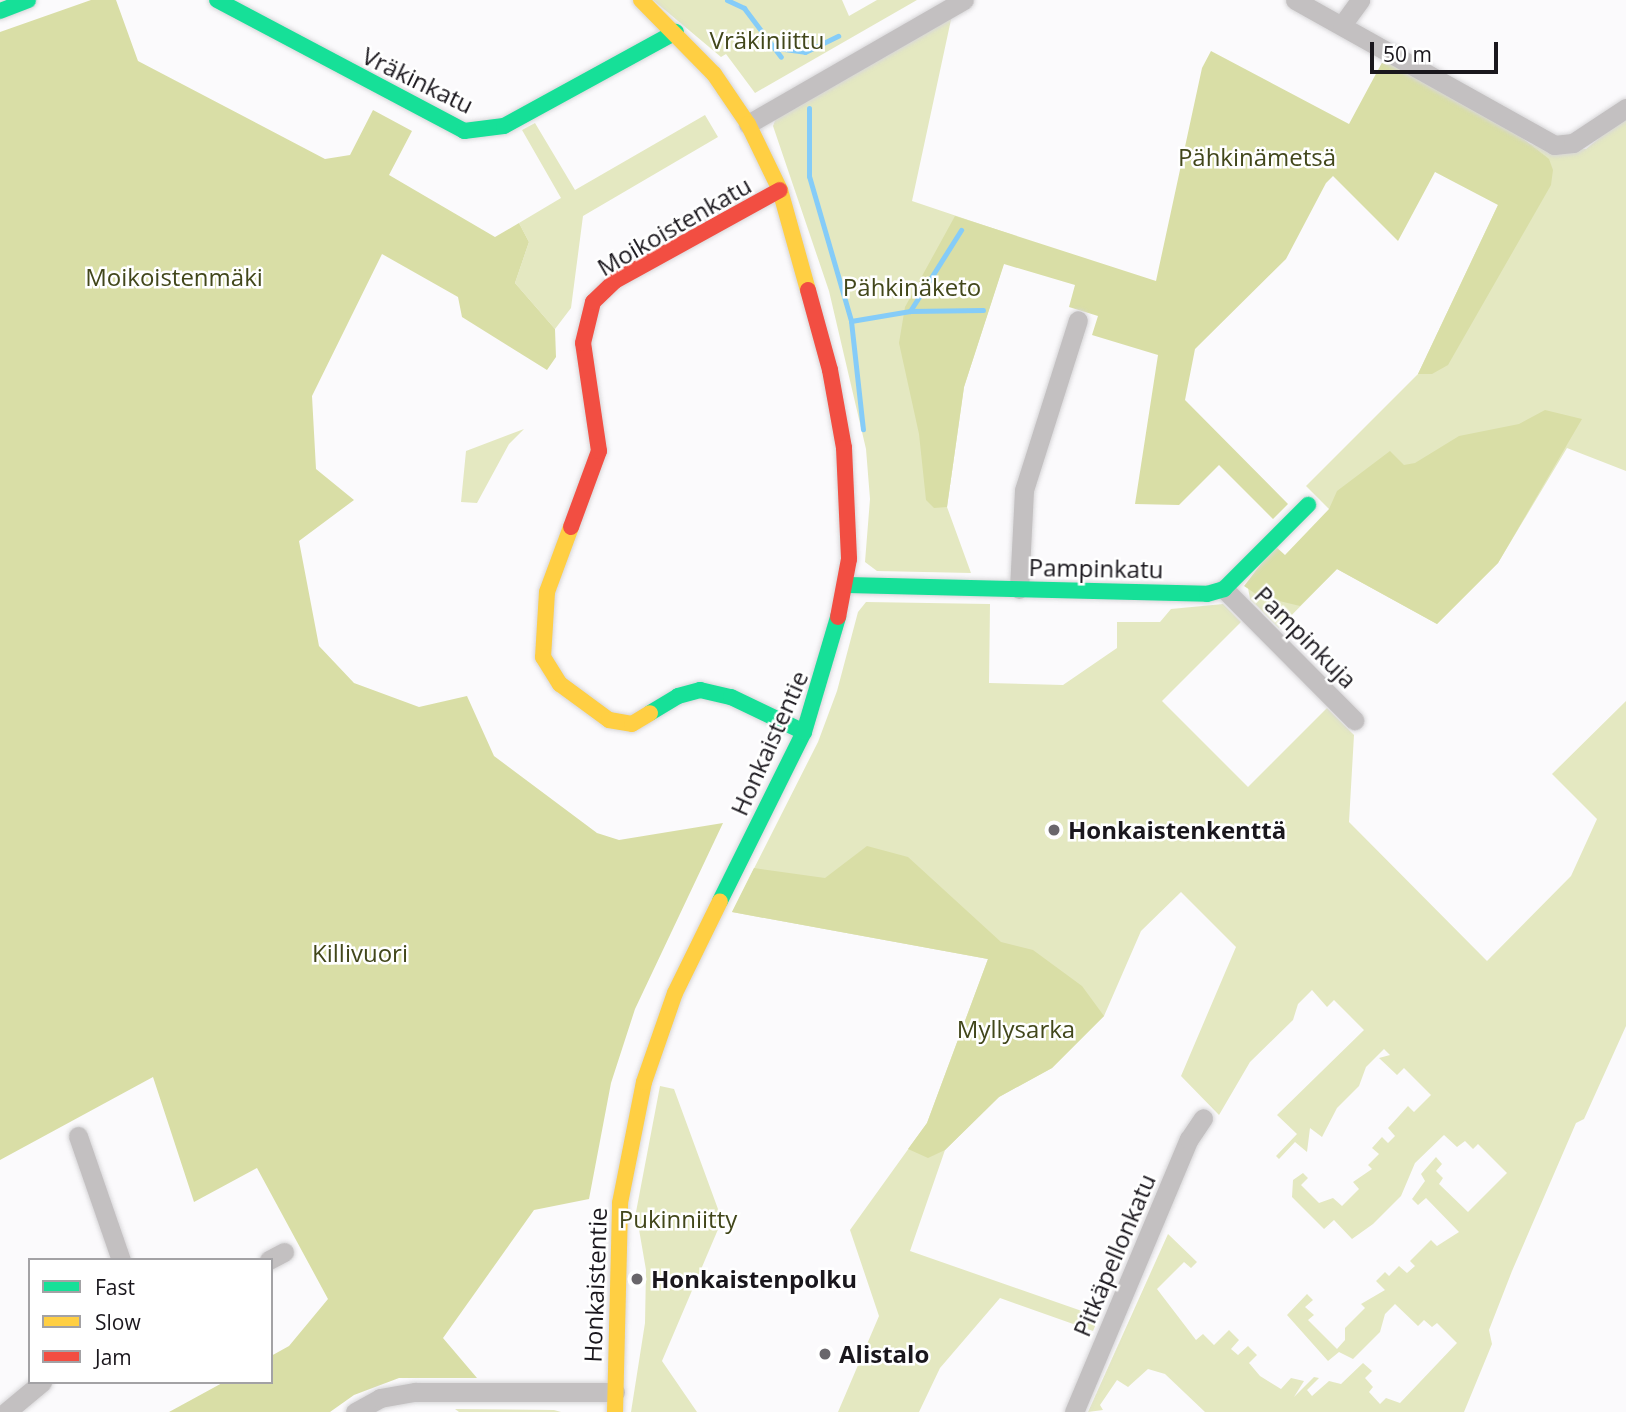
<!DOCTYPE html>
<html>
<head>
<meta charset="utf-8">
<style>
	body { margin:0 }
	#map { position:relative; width:1626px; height:1412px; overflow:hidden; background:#fbfafc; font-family:"Open Sans",sans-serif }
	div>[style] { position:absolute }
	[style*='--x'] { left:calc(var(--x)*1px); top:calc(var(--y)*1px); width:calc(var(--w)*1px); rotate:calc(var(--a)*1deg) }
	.green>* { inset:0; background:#e4e8c1 }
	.forest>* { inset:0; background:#d9dea6 }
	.stream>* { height:5px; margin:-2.5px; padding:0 2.5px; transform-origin:2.5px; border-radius:2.5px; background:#85ccf8 }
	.roads { filter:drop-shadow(0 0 2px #d7d6d8) drop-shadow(0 0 2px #d7d6d8) }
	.street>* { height:19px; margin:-9.5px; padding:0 9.5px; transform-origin:9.5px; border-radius:9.5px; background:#c3c0c1 }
	.fast>* { height:16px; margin:-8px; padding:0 8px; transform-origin:8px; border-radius:8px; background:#16e098 }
	.slow>* { height:16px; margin:-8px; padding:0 8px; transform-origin:8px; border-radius:8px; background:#ffcf43 }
	.jam>* { height:16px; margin:-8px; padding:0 8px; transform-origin:8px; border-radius:8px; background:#f24e42 }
	.dots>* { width:19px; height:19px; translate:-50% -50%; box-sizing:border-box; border:4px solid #fff; border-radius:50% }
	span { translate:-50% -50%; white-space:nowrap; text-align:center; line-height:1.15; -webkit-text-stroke:5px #fff; paint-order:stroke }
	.park-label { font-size:24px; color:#42471b }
	.street-label { font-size:24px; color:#1a171d }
	.poi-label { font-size:24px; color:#1a171d; font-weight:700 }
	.left { translate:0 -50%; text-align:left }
	.legend { position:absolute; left:28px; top:1258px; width:245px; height:126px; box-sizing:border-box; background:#fff; border:2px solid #a3a2a5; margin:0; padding:9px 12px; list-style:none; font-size:21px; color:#1a171d }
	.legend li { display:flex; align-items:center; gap:14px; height:35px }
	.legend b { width:35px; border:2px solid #a3a2a5 }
	.scale { position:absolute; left:1370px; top:42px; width:128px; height:32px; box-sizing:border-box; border:4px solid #1a171d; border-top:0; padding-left:9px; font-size:21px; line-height:24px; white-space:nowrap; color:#1a171d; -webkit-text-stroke:5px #fff; paint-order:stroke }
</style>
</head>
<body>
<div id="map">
	<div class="green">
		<div style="clip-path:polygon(653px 0,842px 0,849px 16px,877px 0,917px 0,755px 93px,726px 54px,721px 57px)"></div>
		<div style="clip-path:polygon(952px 15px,912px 201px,1013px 235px,964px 387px,947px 507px,971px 573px,877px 571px,865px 562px,870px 499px,866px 449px,829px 291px,773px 126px,776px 118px)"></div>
		<div style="clip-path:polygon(705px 115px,718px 137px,583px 216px,571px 308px,555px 329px,515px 283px,529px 242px,519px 223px,561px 198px,522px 130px,535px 123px,575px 190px)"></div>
		<div style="clip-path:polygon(1626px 116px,1626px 471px,1567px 448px,1498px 563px,1437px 624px,1337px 569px,1279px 628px,1250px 599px,1248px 588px,1293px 552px,1332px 512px,1306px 486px,1418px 374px,1498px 205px,1542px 154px,1529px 143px,1546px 150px,1586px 149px)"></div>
		<div style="clip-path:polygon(524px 429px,509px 444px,477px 503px,461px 502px,466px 451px)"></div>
		<div style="clip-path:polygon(866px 602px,990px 604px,989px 683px,1063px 685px,1117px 648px,1117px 622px,1160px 622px,1171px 609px,1223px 604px,1241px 622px,1162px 701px,1248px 787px,1327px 708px,1354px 735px,1349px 822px,1487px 961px,1571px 876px,1597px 819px,1552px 774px,1626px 701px,1626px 1026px,1584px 1119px,1576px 1123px,1512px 1271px,1489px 1330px,1492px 1344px,1464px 1412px,1205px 1412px,1165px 1374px,1148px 1369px,1128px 1387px,1117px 1380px,1100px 1405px,1103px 1410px,1088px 1412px,1168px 1234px,1197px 1262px,1191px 1268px,1184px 1262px,1157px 1289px,1196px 1340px,1203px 1334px,1214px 1345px,1229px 1330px,1239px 1340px,1231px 1349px,1238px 1355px,1248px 1346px,1257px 1355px,1249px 1363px,1260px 1376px,1281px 1389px,1291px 1378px,1304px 1381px,1294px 1397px,1314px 1377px,1319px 1378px,1307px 1390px,1312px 1396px,1329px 1381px,1341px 1384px,1363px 1363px,1372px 1371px,1365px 1378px,1373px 1387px,1369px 1392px,1380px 1404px,1386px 1398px,1400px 1403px,1457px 1343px,1437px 1323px,1432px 1327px,1424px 1320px,1418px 1326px,1395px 1304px,1385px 1314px,1380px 1332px,1353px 1359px,1339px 1352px,1328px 1361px,1287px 1315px,1307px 1294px,1313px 1300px,1305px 1307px,1314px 1315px,1308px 1320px,1337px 1349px,1345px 1340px,1345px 1328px,1365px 1308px,1361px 1304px,1385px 1290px,1376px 1281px,1385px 1272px,1389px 1276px,1399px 1266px,1407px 1273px,1415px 1266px,1410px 1261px,1431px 1240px,1437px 1246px,1459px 1232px,1426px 1198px,1418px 1205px,1412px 1199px,1425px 1181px,1421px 1174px,1436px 1157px,1442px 1164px,1436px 1171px,1443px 1178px,1439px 1184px,1468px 1212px,1507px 1173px,1478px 1144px,1473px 1149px,1465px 1141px,1457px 1147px,1444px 1135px,1415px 1163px,1401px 1196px,1373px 1224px,1352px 1239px,1334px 1220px,1324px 1229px,1292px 1197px,1293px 1180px,1303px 1173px,1308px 1178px,1301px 1185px,1319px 1203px,1333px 1198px,1342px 1206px,1359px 1189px,1353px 1182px,1372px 1169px,1368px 1165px,1379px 1154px,1372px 1148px,1382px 1137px,1388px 1143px,1395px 1136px,1388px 1128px,1399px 1116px,1408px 1106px,1414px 1112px,1431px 1095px,1404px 1068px,1397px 1075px,1379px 1058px,1390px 1055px,1384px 1049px,1366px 1067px,1359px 1086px,1337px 1108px,1322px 1137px,1310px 1128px,1307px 1152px,1295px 1142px,1279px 1159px,1276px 1156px,1297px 1134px,1277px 1115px,1364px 1030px,1334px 1000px,1327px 1007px,1312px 990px,1298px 1004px,1293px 1020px,1250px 1062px,1219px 1115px,1181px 1076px,1236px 947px,1181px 892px,1141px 931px,1104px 1016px,1052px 1068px,999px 1097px,945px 1150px,910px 1251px,1099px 1317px,1093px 1331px,1000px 1298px,940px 1368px,919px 1412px,838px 1412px,879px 1316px,850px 1230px,927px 1123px,988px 959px,732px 912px,818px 742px,837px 691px,858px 612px)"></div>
		<div style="clip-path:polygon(660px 1086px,674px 1089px,722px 1220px,662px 1361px,697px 1412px,631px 1412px,645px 1323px,646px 1270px,636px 1212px)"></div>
		<div style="clip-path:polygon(455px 1409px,554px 1410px,561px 1412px,459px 1412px)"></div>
	</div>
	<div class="forest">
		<div style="clip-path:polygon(91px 0,116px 0,138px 61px,325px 159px,350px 155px,373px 110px,412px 131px,389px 175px,495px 237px,519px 223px,529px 242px,515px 283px,555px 329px,556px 357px,547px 370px,462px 317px,458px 297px,382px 254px,312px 396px,316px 469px,354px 500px,299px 541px,319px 646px,354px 683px,419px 707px,467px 696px,494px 756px,597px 833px,619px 840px,723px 823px,635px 1009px,611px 1083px,589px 1199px,534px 1210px,443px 1338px,477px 1378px,399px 1378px,354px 1395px,330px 1412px,169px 1412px,224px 1382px,271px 1382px,271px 1356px,289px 1346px,328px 1299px,257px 1168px,194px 1202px,153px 1077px,0 1160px,0 32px)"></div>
		<div style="clip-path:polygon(1211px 51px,1349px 124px,1385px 57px,1496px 118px,1529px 143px,1549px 159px,1553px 170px,1551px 185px,1448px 365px,1432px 374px,1418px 374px,1498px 205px,1435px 172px,1398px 241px,1333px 176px,1326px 183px,1286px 259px,1195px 349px,1185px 400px,1288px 504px,1273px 519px,1219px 465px,1179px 505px,1135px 504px,1158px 355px,1092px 335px,1098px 316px,1069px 307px,1075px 285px,1004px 264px,964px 387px,947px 507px,934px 508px,926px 500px,919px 434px,899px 343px,905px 307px,955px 216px,1156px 281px,1202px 68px)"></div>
		<div style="clip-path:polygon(1545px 410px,1582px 419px,1498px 563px,1437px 624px,1337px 569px,1300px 606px,1259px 596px,1244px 586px,1275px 546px,1285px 555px,1329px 509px,1337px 491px,1390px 451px,1404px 465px,1415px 463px,1459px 436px,1519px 424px)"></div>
		<div style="clip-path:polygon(867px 846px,908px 857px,1001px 942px,1033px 950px,1082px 986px,1104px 1016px,1052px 1068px,999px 1097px,945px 1150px,928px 1158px,908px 1149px,927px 1123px,988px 959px,732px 912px,754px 868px,825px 878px)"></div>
	</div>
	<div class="stream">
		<div style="--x:727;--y:0;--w:19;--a:25"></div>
		<div style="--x:744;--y:8;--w:61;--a:52.9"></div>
		<div style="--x:777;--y:48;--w:28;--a:8"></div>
		<div style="--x:805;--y:52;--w:37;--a:-26"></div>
		<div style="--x:809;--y:108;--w:68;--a:90"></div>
		<div style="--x:809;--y:176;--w:151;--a:73.8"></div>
		<div style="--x:851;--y:321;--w:109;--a:83.7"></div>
		<div style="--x:910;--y:311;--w:96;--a:-57.8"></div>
		<div style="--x:851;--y:321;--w:60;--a:-9.6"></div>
		<div style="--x:910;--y:311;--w:73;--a:-0.8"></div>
	</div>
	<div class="roads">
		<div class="street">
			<div style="--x:1295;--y:0;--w:297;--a:29.2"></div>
			<div style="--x:1554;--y:145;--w:19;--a:-6"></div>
			<div style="--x:1573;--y:143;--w:64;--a:-33.4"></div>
			<div style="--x:1342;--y:25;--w:31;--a:-54"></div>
			<div style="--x:748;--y:124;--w:249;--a:-29.9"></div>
			<div style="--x:1019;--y:589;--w:99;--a:-87.1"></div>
			<div style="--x:1024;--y:490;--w:178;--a:-72.4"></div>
			<div style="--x:1224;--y:589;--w:185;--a:45.2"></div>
			<div style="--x:78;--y:1136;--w:131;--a:70.9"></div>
			<div style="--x:269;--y:1260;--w:17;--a:-28"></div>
			<div style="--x:6;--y:1412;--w:47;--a:-39.8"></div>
			<div style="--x:355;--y:1412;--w:29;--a:-29"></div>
			<div style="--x:380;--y:1398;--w:36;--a:-10"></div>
			<div style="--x:415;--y:1392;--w:200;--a:0"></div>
			<div style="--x:1074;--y:1412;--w:296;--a:-67.2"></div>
			<div style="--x:1189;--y:1139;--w:25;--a:-56"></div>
		</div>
		<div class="fast">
			<div style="--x:217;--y:0;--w:280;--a:27.9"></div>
			<div style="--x:464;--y:131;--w:40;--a:-7.1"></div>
			<div style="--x:504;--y:126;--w:196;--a:-28.7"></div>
			<div style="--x:0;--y:11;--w:30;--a:-21"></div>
			<div style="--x:847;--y:585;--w:360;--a:1.4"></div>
			<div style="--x:1207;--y:594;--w:18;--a:-16"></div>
			<div style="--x:1224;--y:589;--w:119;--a:-45"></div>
			<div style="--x:650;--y:713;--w:33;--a:-31"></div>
			<div style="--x:678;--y:696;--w:23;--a:-15"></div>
			<div style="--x:700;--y:690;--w:32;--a:13"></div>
			<div style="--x:731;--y:697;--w:81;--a:25.6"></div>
			<div style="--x:720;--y:901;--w:189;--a:-63.6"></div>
			<div style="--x:804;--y:732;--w:120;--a:-73.5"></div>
		</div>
		<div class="slow">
			<div style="--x:641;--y:0;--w:104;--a:45.4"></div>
			<div style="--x:714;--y:74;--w:60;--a:55.8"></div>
			<div style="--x:748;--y:124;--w:73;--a:64.1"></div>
			<div style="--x:780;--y:190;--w:104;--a:74.4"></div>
			<div style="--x:571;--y:527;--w:69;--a:110.3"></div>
			<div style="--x:547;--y:592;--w:65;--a:93.5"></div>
			<div style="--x:543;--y:657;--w:32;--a:58"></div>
			<div style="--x:560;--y:684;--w:61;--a:36.3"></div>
			<div style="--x:609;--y:720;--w:23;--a:10"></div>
			<div style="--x:632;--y:724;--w:21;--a:-31"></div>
			<div style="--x:615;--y:1412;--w:209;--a:-88.6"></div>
			<div style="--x:620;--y:1203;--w:123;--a:-78.8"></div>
			<div style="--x:644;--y:1082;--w:94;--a:-70.8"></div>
			<div style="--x:675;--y:993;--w:102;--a:-63.9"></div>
		</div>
		<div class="jam">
			<div style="--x:808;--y:290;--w:83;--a:74.6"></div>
			<div style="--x:830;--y:370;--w:79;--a:79.8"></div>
			<div style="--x:844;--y:448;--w:111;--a:87.4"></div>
			<div style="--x:849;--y:559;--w:59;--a:100.7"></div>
			<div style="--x:571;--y:527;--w:81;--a:-69.8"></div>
			<div style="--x:599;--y:451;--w:109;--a:-98.4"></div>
			<div style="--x:583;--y:343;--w:42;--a:-76.3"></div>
			<div style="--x:593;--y:302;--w:30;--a:-44"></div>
			<div style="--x:615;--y:281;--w:188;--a:-28.9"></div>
		</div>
	</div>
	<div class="dots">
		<div style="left:1054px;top:830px;background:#69666b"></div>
		<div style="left:637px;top:1279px;background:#69666b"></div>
		<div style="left:825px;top:1354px;background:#69666b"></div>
	</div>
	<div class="park-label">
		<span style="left:767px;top:40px">Vräkiniittu</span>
		<span style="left:1257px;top:157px">Pähkinämetsä</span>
		<span style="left:174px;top:277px">Moikoistenmäki</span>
		<span style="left:912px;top:287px">Pähkinäketo</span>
		<span style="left:360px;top:953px">Killivuori</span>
		<span style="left:1016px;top:1029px">Myllysarka</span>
		<span style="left:678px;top:1219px">Pukinniitty</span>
	</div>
	<div class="street-label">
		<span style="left:418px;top:80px;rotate:26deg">Vräkinkatu</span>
		<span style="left:674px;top:226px;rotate:-30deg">Moikoistenkatu</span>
		<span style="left:1096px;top:568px;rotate:1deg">Pampinkatu</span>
		<span style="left:1306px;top:637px;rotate:45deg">Pampinkuja</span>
		<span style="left:769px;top:743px;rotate:-66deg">Honkaistentie</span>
		<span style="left:1114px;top:1255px;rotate:-67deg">Pitkäpellonkatu</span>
		<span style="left:595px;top:1285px;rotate:-88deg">Honkaistentie</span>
	</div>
	<div class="poi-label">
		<span class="left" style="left:1068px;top:830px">Honkaistenkenttä</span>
		<span class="left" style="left:651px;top:1279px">Honkaistenpolku</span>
		<span class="left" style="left:839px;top:1354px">Alistalo</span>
	</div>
	<ul class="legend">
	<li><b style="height:9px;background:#16e098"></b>Fast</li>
	<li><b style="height:9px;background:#ffcf43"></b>Slow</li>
	<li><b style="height:9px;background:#f24e42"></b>Jam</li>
	</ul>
	<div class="scale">50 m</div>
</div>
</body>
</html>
